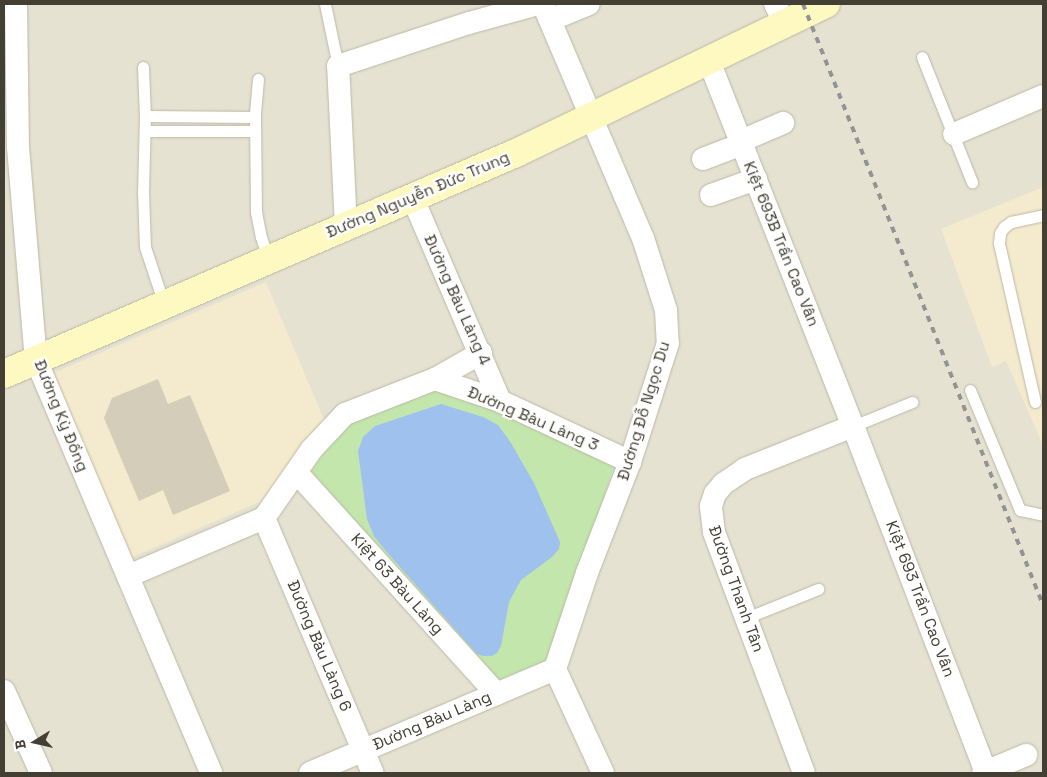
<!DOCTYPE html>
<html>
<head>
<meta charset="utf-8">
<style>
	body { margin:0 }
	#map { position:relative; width:1047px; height:777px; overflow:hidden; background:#f1efe3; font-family:"Space Grotesk",sans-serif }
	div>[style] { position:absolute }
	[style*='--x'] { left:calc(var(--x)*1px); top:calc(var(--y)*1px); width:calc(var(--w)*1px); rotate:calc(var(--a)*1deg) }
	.residential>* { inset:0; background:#e5e2d1; transform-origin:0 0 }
	.commercial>* { inset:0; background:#f4eacd }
	.green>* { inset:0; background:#c2e6ac }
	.water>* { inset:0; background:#9fc1ee }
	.building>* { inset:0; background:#d3cdb9 }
	.roads { filter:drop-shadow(0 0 1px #bcb8a6) drop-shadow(0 0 1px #bcb8a6) }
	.lane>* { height:11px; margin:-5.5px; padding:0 5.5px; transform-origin:5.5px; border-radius:5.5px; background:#fff }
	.street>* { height:22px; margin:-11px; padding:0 11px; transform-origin:11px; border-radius:11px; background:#fff }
	.secondary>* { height:28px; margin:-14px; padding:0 14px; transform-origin:14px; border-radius:14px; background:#fef9c1 }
	.rail>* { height:4px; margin-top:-2px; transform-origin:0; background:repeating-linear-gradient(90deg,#939393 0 6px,transparent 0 12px) }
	span { translate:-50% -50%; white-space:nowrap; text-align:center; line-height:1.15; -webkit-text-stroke:4.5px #fff; paint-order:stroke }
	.street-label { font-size:16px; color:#433f33 }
	.frame { position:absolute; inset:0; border:5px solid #433f33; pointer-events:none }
	.north { position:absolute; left:10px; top:717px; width:50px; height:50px; -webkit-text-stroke:4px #fff; paint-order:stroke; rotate:260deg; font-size:14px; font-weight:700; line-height:20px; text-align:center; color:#433f33 }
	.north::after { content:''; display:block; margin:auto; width:18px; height:22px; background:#433f33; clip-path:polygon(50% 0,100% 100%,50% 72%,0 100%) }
</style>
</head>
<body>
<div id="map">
	<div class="residential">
		<div style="left:4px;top:4px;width:1039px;height:769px"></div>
	</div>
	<div class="commercial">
		<div style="clip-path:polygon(1043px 187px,1043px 445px,1006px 361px,992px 367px,941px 229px)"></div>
		<div style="clip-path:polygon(266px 282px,325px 422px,262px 501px,130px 558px,51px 374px)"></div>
	</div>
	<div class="green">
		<div style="clip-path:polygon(418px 387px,440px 387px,611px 457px,614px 467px,549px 664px,493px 687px,306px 479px,341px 429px)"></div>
	</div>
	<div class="water">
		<div style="clip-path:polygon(441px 404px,483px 417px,498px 425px,511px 443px,534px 483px,560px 542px,559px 549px,552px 557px,521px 580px,509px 602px,501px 646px,497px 653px,492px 656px,483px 656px,477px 654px,385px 550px,374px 536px,367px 519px,358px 451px,363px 437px,375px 426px)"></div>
	</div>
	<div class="building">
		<div style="clip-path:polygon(158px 379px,168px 404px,190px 395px,230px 491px,173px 515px,163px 490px,139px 501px,104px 418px,112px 398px)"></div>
	</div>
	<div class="roads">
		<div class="lane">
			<div style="--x:325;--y:4;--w:63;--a:78.2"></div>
			<div style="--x:922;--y:57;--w:135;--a:68.2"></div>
			<div style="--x:143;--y:67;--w:49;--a:87.7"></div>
			<div style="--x:145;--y:116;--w:75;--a:91.5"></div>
			<div style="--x:143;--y:191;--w:56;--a:88"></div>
			<div style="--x:145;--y:247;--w:60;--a:71.6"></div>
			<div style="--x:258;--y:79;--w:38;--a:95"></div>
			<div style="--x:255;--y:117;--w:95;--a:89.4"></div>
			<div style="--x:256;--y:212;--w:25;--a:79"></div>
			<div style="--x:261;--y:237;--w:23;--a:72"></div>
			<div style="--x:145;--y:116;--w:110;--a:0.5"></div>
			<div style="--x:145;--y:131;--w:110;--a:0"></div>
			<div style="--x:970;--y:390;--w:130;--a:67.4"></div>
			<div style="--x:1020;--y:510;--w:24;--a:12"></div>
			<div style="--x:1035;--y:402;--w:163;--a:-102.8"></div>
			<div style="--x:999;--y:243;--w:10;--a:-84"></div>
			<div style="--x:1000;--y:233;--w:7;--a:-56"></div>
			<div style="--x:1004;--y:227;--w:9;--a:-36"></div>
			<div style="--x:1011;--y:222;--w:33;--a:-12"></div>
			<div style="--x:853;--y:426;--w:64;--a:-22.1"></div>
			<div style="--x:746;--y:618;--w:78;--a:-21.9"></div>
		</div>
		<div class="street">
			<div style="--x:16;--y:4;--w:143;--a:89.2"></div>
			<div style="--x:18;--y:147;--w:214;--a:85.2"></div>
			<div style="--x:36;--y:360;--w:449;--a:67"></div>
			<div style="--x:543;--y:4;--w:254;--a:66.9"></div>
			<div style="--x:643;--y:238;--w:76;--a:72.3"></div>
			<div style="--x:666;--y:310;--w:33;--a:87"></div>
			<div style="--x:668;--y:343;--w:125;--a:107.7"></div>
			<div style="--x:630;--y:462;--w:119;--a:111.2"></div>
			<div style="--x:587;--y:573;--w:101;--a:108.4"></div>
			<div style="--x:555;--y:669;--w:115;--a:65.2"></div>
			<div style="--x:775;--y:4;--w:22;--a:63"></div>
			<div style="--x:550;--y:20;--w:42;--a:-22.3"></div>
			<div style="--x:709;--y:61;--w:392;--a:68.5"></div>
			<div style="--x:853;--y:426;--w:372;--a:69"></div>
			<div style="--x:954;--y:134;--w:97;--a:-23.1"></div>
			<div style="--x:741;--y:141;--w:46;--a:-23.2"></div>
			<div style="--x:703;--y:159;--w:42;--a:-21"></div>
			<div style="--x:711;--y:195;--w:48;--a:-19.6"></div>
			<div style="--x:413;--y:199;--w:220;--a:66.7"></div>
			<div style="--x:346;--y:227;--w:161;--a:-92.8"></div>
			<div style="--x:338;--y:66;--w:138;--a:-18.2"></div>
			<div style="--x:469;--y:23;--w:72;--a:-15.4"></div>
			<div style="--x:435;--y:379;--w:53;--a:-29.5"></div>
			<div style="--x:297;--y:473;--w:298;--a:47.9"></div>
			<div style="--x:264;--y:518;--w:277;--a:66.9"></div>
			<div style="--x:128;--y:576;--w:148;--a:-23.1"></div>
			<div style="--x:264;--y:518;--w:84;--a:-55.2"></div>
			<div style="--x:312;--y:449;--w:48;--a:-46.7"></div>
			<div style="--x:345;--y:414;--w:97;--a:-21.3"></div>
			<div style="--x:435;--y:379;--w:69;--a:18.7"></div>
			<div style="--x:500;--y:401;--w:144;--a:25.1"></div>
			<div style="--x:4;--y:691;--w:90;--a:65.7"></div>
			<div style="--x:310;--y:773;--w:266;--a:-23"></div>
			<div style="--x:804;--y:773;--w:257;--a:-110.5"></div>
			<div style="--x:714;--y:532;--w:26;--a:-97"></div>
			<div style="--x:711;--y:506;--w:13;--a:-72"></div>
			<div style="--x:715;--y:494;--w:13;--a:-51"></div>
			<div style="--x:723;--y:484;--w:27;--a:-34"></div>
			<div style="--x:745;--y:469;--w:116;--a:-21.7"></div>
			<div style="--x:983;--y:773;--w:47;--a:-22.7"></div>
		</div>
		<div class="secondary">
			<div style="--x:4;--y:374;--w:558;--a:-23.35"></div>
			<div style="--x:516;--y:153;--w:344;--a:-25.7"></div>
		</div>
	</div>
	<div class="rail">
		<div style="--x:803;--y:4;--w:647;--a:68.23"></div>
	</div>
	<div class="street-label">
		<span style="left:418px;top:195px;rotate:-23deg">Đường Nguyễn Đức Trung</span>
		<span style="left:781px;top:244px;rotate:68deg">Kiệt 693B Trần Cao Vân</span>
		<span style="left:457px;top:300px;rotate:66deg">Đường Bàu Làng 4</span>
		<span style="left:644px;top:411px;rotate:-73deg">Đường Đỗ Ngọc Du</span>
		<span style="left:61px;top:416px;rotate:68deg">Đường Kỳ Đồng</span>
		<span style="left:533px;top:419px;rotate:23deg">Đường Bàu Làng 3</span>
		<span style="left:397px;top:584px;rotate:48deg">Kiệt 63 Bàu Làng</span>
		<span style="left:736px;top:589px;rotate:70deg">Đường Thanh Tân</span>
		<span style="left:920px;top:599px;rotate:69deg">Kiệt 693 Trần Cao Vân</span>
		<span style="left:319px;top:646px;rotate:67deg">Đường Bàu Làng 6</span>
		<span style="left:432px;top:721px;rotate:-23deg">Đường Bàu Làng</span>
	</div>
	<div class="frame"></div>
	<div class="north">B</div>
</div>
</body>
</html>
